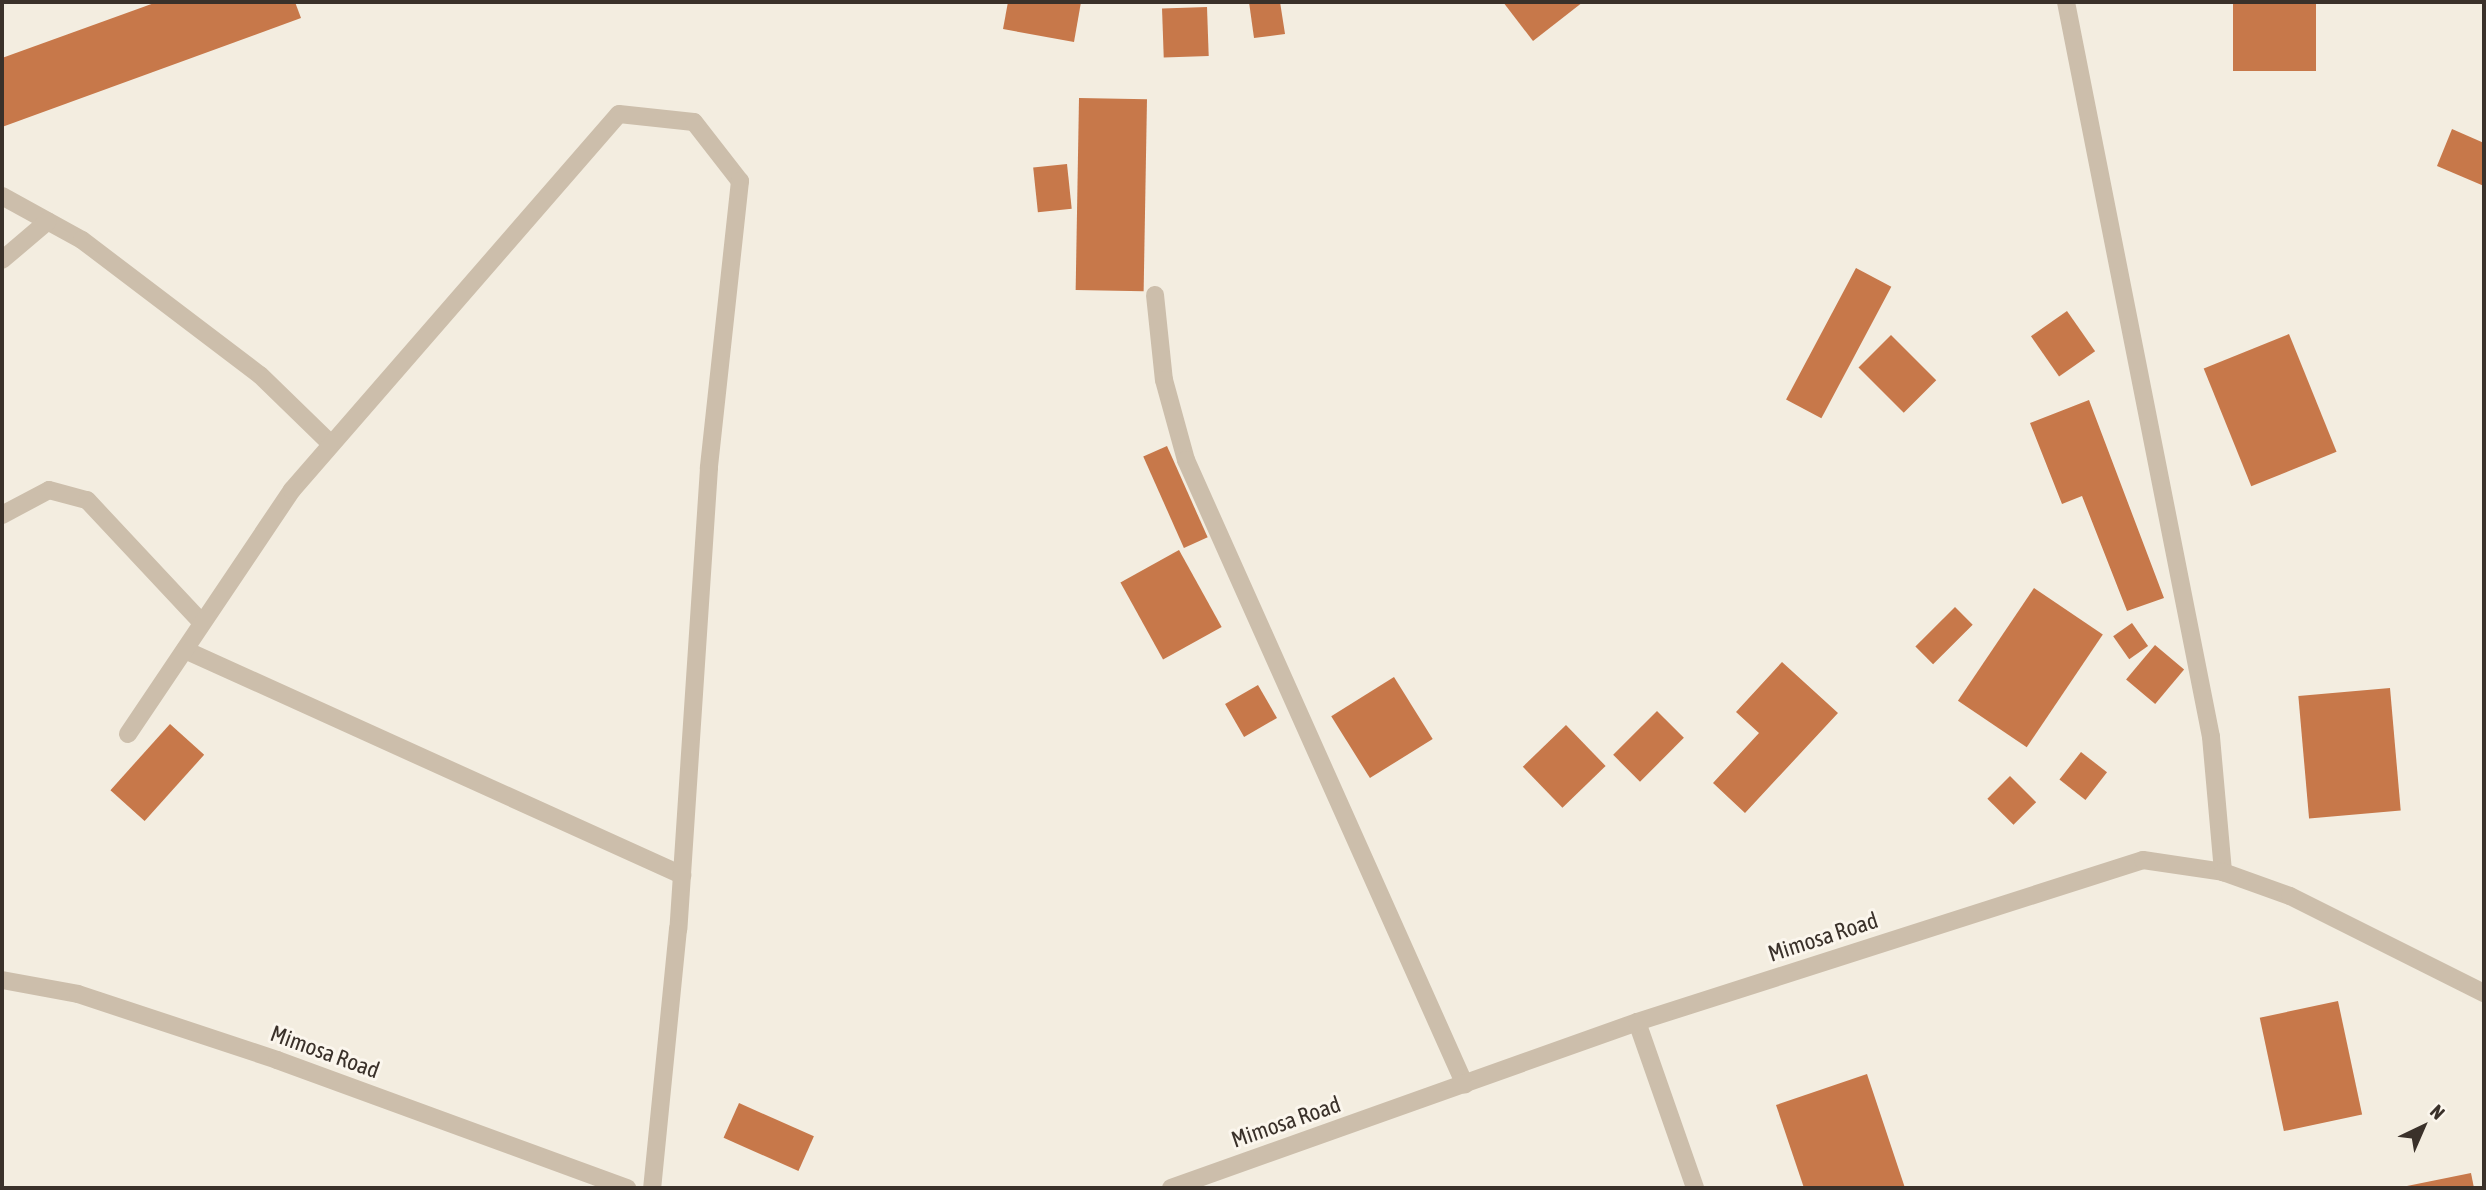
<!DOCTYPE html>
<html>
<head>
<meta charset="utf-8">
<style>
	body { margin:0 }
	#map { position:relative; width:2486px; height:1190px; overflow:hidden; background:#f3ede0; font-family:"Asap Condensed",sans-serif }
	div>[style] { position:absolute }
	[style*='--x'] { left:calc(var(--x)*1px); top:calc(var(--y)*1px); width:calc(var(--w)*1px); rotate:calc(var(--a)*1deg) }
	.building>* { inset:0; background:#c7784a; transform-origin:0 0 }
	.minor>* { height:18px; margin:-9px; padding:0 9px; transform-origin:9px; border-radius:9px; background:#ccbeab }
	span { translate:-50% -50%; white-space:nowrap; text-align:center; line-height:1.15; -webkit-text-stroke:6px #fbf6ed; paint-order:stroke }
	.street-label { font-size:23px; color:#3a312a }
	.frame { position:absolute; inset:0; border:4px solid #3a312a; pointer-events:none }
	.north { position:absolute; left:2388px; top:1092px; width:70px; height:70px; -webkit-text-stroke:5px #fbf6ed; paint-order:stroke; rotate:44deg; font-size:19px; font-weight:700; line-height:28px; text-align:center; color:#3a312a }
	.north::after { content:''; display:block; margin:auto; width:24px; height:32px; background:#3a312a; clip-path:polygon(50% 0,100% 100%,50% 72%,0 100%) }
</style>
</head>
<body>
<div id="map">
	<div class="building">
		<div style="clip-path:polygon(157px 2px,295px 2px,301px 18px,2px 127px,2px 58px)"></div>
		<div style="clip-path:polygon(1008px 2px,1081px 2px,1074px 42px,1003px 29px)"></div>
		<div style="clip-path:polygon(1249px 2px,1280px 2px,1285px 34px,1254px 38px)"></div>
		<div style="clip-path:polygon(1503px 2px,1583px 2px,1533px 41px)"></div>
		<div style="left:2233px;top:2px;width:83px;height:69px"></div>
		<div style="left:1207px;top:7px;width:49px;height:45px;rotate:88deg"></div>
		<div style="left:1079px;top:98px;width:68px;height:192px;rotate:1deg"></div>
		<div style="clip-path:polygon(2452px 129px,2484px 143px,2484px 186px,2437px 166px)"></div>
		<div style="left:1067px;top:164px;width:45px;height:34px;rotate:84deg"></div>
		<div style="left:1856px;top:268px;width:40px;height:149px;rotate:28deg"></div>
		<div style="left:2067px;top:311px;width:49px;height:44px;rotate:55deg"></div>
		<div style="left:2289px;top:334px;width:127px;height:92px;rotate:68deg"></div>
		<div style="left:1891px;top:335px;width:64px;height:46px;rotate:45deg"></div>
		<div style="clip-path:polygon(2089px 400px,2164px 598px,2127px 611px,2082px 496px,2062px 504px,2030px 423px)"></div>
		<div style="left:1167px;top:446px;width:100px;height:26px;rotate:66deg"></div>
		<div style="left:1179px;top:550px;width:88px;height:67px;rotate:61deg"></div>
		<div style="left:2034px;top:588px;width:83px;height:136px;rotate:34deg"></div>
		<div style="left:1955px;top:607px;width:25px;height:56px;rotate:45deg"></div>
		<div style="left:2132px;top:623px;width:28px;height:23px;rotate:55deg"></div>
		<div style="left:2155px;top:645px;width:38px;height:45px;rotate:40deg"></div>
		<div style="clip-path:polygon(1782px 662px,1838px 713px,1745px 813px,1713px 783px,1759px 733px,1736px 712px)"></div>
		<div style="left:1394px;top:677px;width:73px;height:74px;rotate:58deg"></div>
		<div style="left:1258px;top:685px;width:38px;height:38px;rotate:60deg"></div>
		<div style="left:2390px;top:688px;width:123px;height:92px;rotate:85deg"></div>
		<div style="left:1657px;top:711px;width:38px;height:62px;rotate:45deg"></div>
		<div style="left:170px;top:724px;width:46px;height:89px;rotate:42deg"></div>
		<div style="left:1566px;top:725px;width:57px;height:60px;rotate:46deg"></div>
		<div style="left:2081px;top:752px;width:33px;height:35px;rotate:38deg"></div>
		<div style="left:2010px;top:776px;width:37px;height:32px;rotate:45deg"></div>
		<div style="left:2338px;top:1001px;width:116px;height:80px;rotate:78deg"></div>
		<div style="clip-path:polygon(1867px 1074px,1905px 1188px,1804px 1188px,1776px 1105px)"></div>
		<div style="left:739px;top:1103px;width:82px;height:38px;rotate:24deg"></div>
		<div style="clip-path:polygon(2471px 1173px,2474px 1188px,2402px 1188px,2402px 1187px)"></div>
	</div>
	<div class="minor">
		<div style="--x:2066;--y:2;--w:749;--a:78.84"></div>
		<div style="--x:2211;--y:737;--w:136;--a:84.9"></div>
		<div style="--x:2;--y:196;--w:91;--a:28.8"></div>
		<div style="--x:82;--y:240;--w:223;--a:37.2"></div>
		<div style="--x:260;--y:375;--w:99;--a:44.2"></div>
		<div style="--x:2;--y:260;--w:60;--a:-40.3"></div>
		<div style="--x:1155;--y:295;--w:85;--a:84"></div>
		<div style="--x:1164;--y:380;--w:83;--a:74.6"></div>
		<div style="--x:1186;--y:460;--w:684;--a:65.94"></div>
		<div style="--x:2;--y:515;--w:53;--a:-28"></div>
		<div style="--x:49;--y:490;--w:39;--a:15"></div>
		<div style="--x:87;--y:500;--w:168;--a:46.9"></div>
		<div style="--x:185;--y:650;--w:546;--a:24.36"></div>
		<div style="--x:128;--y:734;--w:294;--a:-56.1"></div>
		<div style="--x:292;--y:490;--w:498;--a:-49"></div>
		<div style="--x:619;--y:114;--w:75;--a:6.1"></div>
		<div style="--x:694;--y:122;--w:75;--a:52.1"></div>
		<div style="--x:740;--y:181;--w:289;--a:96.2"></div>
		<div style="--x:709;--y:468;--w:462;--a:93.8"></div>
		<div style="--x:678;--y:929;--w:260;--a:95.7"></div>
		<div style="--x:2;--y:980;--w:77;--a:10.4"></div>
		<div style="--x:78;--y:994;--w:210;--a:18.3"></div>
		<div style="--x:277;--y:1060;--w:373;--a:20.1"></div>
		<div style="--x:1637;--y:1022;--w:176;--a:70.7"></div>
		<div style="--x:1171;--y:1188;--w:495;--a:-19.6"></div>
		<div style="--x:1637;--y:1022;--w:531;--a:-17.75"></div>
		<div style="--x:2143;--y:860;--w:81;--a:8.5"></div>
		<div style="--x:2223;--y:872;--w:71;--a:19.7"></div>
		<div style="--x:2290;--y:896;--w:217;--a:26.6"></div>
	</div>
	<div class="street-label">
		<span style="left:1823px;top:937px;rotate:-18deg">Mimosa Road</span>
		<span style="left:325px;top:1052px;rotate:20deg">Mimosa Road</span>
		<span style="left:1286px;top:1122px;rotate:-19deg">Mimosa Road</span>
	</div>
	<div class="frame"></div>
	<div class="north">N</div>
</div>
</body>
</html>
